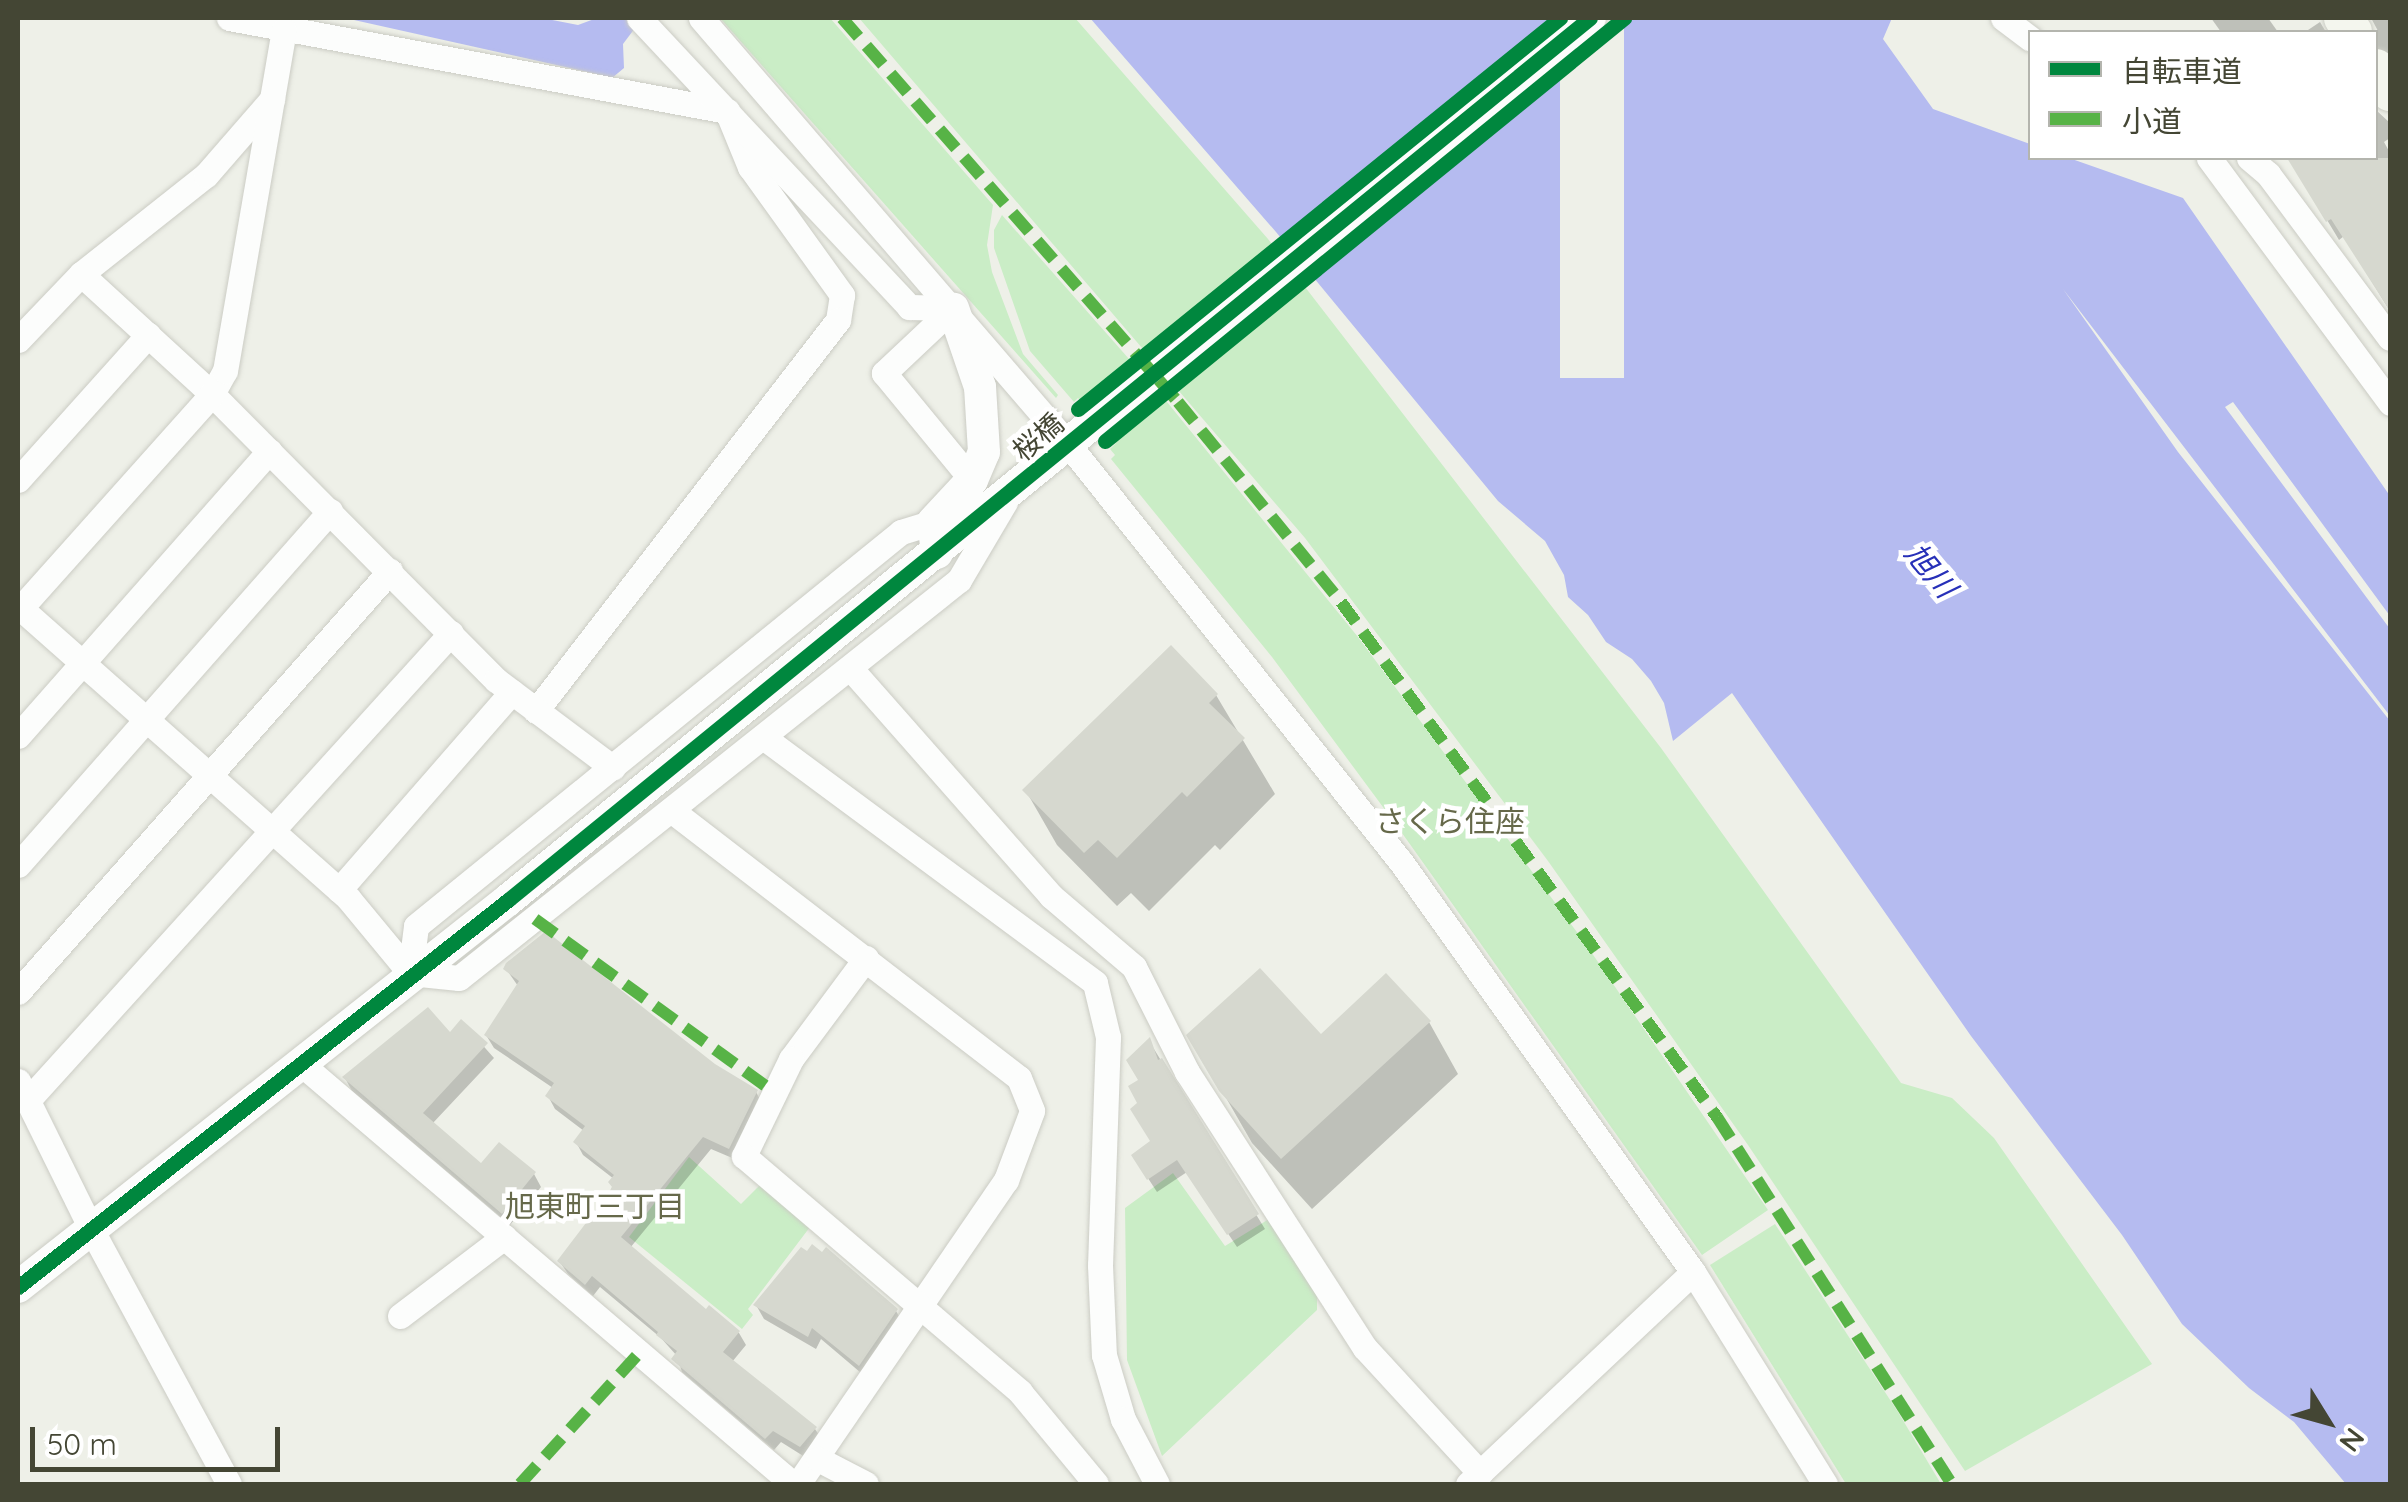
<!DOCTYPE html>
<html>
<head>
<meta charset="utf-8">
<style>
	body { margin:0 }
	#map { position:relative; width:2408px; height:1502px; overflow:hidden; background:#eef0e8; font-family:Quicksand,"Noto Sans JP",sans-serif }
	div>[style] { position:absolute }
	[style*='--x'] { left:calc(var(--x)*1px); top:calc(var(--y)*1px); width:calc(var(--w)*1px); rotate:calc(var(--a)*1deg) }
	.green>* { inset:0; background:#caedc6 }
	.water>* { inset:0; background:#b5bbf0 }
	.pier>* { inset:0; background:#eef0e8; transform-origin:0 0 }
	.shadow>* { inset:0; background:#0003 }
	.building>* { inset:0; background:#d6d8cf }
	.roads { filter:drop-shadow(0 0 2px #cbccc4) drop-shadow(0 0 2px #cbccc4) }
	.minor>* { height:25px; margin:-12.5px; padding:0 12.5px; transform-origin:12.5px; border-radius:12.5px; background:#fcfdfc }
	.tertiary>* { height:32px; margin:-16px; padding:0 16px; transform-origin:16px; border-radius:16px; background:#fcfdfc }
	.secondary>* { height:38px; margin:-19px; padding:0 19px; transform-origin:19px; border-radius:19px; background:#f4f6ee }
	.quiet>* { height:12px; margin-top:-6px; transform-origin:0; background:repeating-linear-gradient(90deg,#57b346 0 25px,transparent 0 37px) }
	.cycleway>* { height:15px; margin:-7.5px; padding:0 7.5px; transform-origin:7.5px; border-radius:7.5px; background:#00873e }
	span { translate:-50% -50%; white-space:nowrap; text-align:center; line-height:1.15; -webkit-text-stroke:9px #fff; paint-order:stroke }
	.street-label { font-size:28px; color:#444634 }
	.water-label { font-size:30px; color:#2730b8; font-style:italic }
	.neighbourhood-label { font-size:30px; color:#66694a }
	.frame { position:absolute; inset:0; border:20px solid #444634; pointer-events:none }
	.legend { position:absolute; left:2028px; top:30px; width:350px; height:130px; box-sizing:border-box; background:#fff; border:2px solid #b4b5ae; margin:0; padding:12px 18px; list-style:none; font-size:30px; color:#444634 }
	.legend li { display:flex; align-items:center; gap:20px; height:50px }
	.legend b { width:50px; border:2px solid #b4b5ae }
	.north { position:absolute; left:2278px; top:1372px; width:100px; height:100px; -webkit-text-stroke:8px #fff; paint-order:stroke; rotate:127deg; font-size:28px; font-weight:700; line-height:40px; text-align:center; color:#444634 }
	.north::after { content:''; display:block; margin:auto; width:35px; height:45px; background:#444634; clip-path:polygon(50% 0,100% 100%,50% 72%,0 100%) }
	.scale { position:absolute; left:30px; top:1427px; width:250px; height:45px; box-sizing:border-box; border:5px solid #444634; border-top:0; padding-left:12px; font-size:30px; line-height:35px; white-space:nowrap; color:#444634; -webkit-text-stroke:8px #fff; paint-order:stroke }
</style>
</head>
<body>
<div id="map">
	<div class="green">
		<div style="clip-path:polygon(720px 18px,830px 18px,993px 205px,987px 245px,992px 272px,1023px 354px,1058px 395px,1056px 398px)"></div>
		<div style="clip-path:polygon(859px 18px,1075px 18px,1268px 239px,1661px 748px,1901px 1083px,1952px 1098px,1994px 1138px,2152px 1364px,1965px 1471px,1748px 1145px,1548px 861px,1305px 538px)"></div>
		<div style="clip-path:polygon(1002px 215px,1167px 402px,1358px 637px,1585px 943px,1768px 1210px,1702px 1255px,1397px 826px,1272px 657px,1111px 459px,1115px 455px,1110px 449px,1116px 443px,1078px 398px,1074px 402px,1030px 351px,994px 248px,994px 230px)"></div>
		<div style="clip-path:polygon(689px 1157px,741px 1204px,763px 1182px,813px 1223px,748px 1309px,753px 1315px,742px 1329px,629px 1237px)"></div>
		<div style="clip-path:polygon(1173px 1173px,1225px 1246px,1269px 1219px,1317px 1294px,1317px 1310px,1162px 1456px,1127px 1360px,1125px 1208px)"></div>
		<div style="clip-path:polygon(1775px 1224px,1898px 1412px,1941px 1484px,1846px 1484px,1710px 1265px)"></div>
	</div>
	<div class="water">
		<div style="clip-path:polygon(345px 18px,542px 18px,578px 25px,597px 18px,625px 18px,635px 28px,623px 44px,624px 68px,606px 83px,601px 75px)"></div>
		<div style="clip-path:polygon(1090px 18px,1892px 18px,1883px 39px,1933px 109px,2030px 144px,2030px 158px,2069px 158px,2183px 198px,2390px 496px,2390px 616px,2233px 402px,2225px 407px,2390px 629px,2390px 716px,2063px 289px,2178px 452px,2390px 721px,2390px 1484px,2346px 1484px,2294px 1422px,2249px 1388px,2182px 1324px,2122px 1235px,1971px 1036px,1732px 693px,1673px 741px,1664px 703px,1651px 681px,1632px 659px,1606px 642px,1588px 615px,1568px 597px,1564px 575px,1545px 541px,1498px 501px,1276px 232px)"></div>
	</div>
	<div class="pier">
		<div style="left:1560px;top:18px;width:64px;height:360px"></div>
	</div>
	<div class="shadow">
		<div style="clip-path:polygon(2211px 18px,2268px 18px,2278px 32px,2221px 32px)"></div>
		<div style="clip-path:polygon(2371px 18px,2390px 18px,2390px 61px,2376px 54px,2378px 31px)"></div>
		<div style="clip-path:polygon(2320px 22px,2326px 32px,2305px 32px)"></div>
		<div style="clip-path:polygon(2376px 110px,2390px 123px,2390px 138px,2384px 142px,2390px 153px,2388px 308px,2344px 236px,2339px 240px,2290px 158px,2376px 158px)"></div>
		<div style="clip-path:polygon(1216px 695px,1275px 794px,1220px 850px,1215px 845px,1149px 911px,1131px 893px,1117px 906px,1057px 845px,1026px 791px)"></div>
		<div style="clip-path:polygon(506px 969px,714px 1066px,756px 1092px,763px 1105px,737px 1160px,711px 1149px,630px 1248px,706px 1312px,739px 1333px,746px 1345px,732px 1362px,815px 1429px,823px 1441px,808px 1459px,781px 1442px,774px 1450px,682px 1372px,677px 1356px,661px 1338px,600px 1287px,593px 1296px,568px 1274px,560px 1262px,610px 1195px,614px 1179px,583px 1155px,576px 1142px,584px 1131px,555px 1109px,548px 1096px,553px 1088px,494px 1048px,486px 1035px,518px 986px)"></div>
		<div style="clip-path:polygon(462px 1022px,494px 1058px,432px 1124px,482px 1166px,534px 1174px,541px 1187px,510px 1225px,352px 1091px,345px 1078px,450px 1036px)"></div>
		<div style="clip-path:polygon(1429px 1022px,1458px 1074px,1312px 1209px,1252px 1143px,1190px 1035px,1320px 1038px)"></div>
		<div style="clip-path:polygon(1149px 1041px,1265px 1229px,1237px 1247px,1187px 1172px,1157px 1192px,1142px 1169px,1153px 1143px,1140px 1103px)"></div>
		<div style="clip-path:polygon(756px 1305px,896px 1311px,904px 1325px,867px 1378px,821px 1339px,816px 1349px,764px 1319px)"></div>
	</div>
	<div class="building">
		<div style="clip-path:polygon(2287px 158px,2390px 158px,2390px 311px,2331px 219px,2326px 222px)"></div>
		<div style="clip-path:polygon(1171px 645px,1218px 694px,1209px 703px,1245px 738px,1187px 797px,1182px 792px,1117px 858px,1098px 840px,1084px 853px,1022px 790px)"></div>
		<div style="clip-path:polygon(546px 931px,715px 1064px,758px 1090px,729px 1149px,703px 1137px,621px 1237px,706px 1309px,709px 1305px,740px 1331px,723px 1352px,817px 1427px,800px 1447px,773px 1431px,765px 1439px,671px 1359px,677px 1351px,656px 1335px,658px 1332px,592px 1276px,585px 1285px,557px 1261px,608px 1194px,612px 1187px,608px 1182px,614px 1175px,573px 1142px,585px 1126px,545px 1096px,554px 1083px,484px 1035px,519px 981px,503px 969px,506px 963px)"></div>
		<div style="clip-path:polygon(1260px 968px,1321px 1034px,1386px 973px,1431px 1021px,1281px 1159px,1219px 1091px,1186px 1035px)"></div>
		<div style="clip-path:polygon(428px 1007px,450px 1032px,461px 1019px,488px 1043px,423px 1113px,481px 1163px,499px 1142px,536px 1172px,502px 1214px,342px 1077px)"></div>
		<div style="clip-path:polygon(1150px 1037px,1158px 1060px,1162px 1058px,1259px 1214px,1227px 1235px,1177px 1160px,1147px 1180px,1131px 1155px,1150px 1141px,1130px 1109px,1137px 1103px,1128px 1086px,1138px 1080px,1126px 1060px)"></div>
		<div style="clip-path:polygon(812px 1244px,822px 1252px,826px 1247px,898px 1309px,859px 1366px,812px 1328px,808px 1337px,753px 1305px,801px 1247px,807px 1251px)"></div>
	</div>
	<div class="roads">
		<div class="minor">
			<div style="--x:229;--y:18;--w:507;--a:10.58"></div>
			<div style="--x:727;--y:111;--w:61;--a:67.7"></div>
			<div style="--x:750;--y:167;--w:158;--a:54.3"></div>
			<div style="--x:842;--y:295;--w:25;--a:99"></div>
			<div style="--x:838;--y:320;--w:494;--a:127.7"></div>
			<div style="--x:639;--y:18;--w:396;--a:46.9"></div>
			<div style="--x:909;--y:307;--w:44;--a:1.3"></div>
			<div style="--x:701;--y:18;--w:562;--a:49.26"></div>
			<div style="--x:1068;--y:444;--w:534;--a:51.46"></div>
			<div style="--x:1401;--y:862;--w:503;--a:54.54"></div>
			<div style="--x:1693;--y:1272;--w:250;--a:58.1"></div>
			<div style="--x:2003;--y:18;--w:34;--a:37"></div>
			<div style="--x:2209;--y:158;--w:305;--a:53.5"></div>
			<div style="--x:2249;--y:158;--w:25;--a:40"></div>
			<div style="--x:2268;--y:174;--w:204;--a:53.4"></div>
			<div style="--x:81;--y:274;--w:178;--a:42.5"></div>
			<div style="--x:212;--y:394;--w:403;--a:45.2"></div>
			<div style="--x:496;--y:680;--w:146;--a:36.9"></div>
			<div style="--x:953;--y:308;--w:95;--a:136.7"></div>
			<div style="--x:884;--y:373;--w:139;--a:50.6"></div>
			<div style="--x:18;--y:340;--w:91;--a:-46.3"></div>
			<div style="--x:81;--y:274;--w:159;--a:-38.4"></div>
			<div style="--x:206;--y:175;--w:101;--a:-49"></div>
			<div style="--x:18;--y:480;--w:195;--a:-48.1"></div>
			<div style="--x:18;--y:606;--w:441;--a:41.5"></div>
			<div style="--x:348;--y:898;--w:97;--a:50.4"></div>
			<div style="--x:410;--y:973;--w:49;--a:5.8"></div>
			<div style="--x:459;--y:978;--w:639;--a:-38.52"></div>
			<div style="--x:959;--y:580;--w:91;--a:-59.5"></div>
			<div style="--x:18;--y:611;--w:291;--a:-48.2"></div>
			<div style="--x:212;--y:394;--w:26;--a:-61"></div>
			<div style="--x:225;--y:371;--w:346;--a:-80.2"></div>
			<div style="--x:851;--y:669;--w:303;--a:48.6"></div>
			<div style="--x:1051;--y:896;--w:109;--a:40.5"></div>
			<div style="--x:1134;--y:967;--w:118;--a:63.2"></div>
			<div style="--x:1187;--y:1072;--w:328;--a:57.2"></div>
			<div style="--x:1365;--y:1348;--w:170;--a:47.4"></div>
			<div style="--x:18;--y:736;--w:380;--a:-48.6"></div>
			<div style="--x:763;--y:737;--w:413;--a:36.5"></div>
			<div style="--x:1095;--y:983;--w:56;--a:76.5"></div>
			<div style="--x:1108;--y:1037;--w:228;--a:92"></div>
			<div style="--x:1100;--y:1265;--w:90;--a:87.5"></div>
			<div style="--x:1104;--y:1355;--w:67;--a:73.5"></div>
			<div style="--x:1123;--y:1419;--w:73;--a:62.4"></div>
			<div style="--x:671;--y:810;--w:439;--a:37.6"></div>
			<div style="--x:1019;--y:1078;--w:35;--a:68"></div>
			<div style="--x:1032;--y:1111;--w:74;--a:110.6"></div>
			<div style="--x:1006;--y:1180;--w:368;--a:124.4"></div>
			<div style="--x:18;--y:865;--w:472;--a:-48.6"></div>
			<div style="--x:339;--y:890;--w:263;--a:-48.9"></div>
			<div style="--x:866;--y:958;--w:126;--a:126.6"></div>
			<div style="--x:791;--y:1059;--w:108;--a:115.9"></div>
			<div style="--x:744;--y:1156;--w:363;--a:40.5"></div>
			<div style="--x:1020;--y:1392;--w:119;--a:50.4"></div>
			<div style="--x:410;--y:973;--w:47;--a:-82.7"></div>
			<div style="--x:416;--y:926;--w:625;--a:-39.09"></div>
			<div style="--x:901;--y:532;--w:34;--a:-17"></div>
			<div style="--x:18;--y:992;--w:562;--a:-48.54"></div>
			<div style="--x:299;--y:1062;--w:650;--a:40.51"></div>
			<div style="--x:18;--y:1081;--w:163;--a:63.7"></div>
			<div style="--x:90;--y:1227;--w:292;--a:61.6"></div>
			<div style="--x:28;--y:1100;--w:630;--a:-47.83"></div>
			<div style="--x:400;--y:1316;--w:131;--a:-37.2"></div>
			<div style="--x:818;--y:1459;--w:54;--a:27.5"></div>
			<div style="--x:1468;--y:1484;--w:309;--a:-43.3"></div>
		</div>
		<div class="tertiary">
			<div style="--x:937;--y:553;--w:31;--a:-97"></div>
			<div style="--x:933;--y:522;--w:57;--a:-47.1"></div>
			<div style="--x:972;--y:480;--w:30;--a:-67"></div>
			<div style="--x:984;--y:452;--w:65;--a:-93.5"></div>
			<div style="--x:980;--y:387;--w:83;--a:-108.9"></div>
			<div style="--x:18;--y:1287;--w:624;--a:-38.3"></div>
			<div style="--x:508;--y:900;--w:1396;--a:-39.19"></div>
		</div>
		<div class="secondary">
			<div style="--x:2343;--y:18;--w:17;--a:54"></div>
			<div style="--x:2376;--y:68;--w:28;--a:60"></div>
		</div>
	</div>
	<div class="quiet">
		<div style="--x:842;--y:18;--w:510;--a:48.81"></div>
		<div style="--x:1178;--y:402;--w:258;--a:50.8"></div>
		<div style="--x:1341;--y:602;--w:638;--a:53.87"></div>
		<div style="--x:1717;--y:1117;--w:436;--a:57.4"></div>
		<div style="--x:535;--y:919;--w:296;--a:35.9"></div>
		<div style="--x:520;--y:1484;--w:177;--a:-47.7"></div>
	</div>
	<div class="cycleway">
		<div style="--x:1078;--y:409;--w:621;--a:-39.05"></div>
		<div style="--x:1105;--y:441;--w:670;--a:-39.18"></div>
		<div style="--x:18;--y:1287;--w:624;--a:-38.3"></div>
		<div style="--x:508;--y:900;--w:1396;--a:-39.19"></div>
	</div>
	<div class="street-label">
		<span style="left:1038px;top:437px;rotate:-40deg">桜橋</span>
	</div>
	<div class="water-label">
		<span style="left:1931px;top:570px;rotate:50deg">旭川</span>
	</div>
	<div class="neighbourhood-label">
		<span style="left:1450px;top:821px">さくら住座</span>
		<span style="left:595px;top:1206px">旭東町三丁目</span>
	</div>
	<div class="frame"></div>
	<ul class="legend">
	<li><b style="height:12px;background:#00873e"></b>自転車道</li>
	<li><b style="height:12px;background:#57b346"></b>小道</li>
	</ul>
	<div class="north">N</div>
	<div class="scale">50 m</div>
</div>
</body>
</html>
